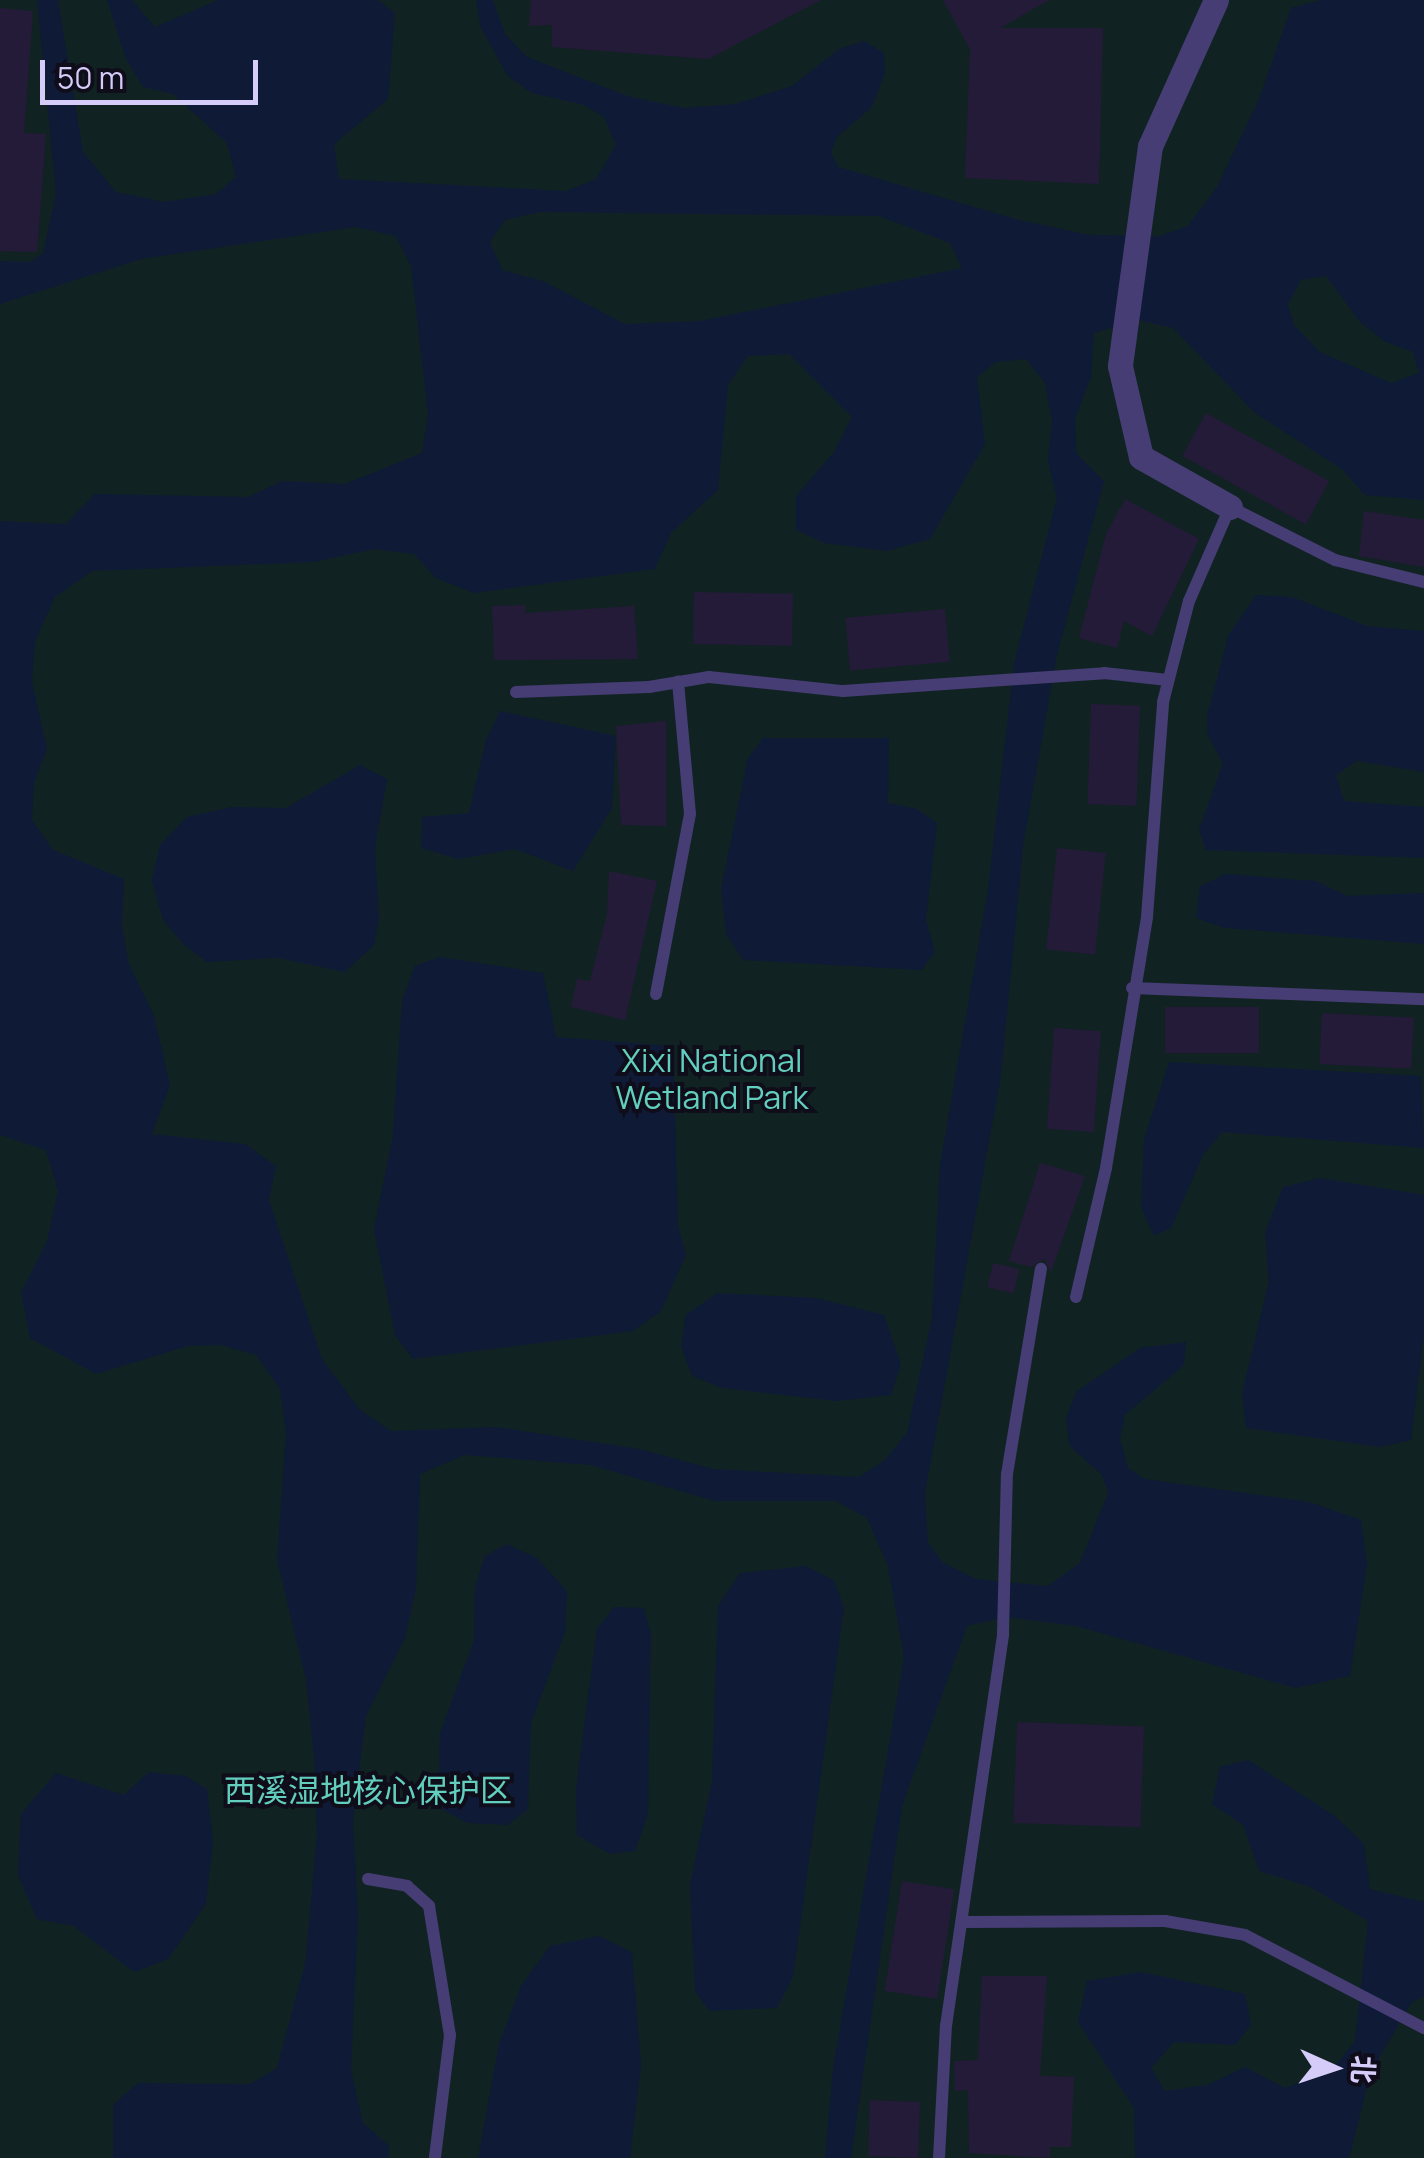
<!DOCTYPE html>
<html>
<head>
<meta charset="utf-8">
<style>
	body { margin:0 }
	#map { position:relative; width:1424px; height:2158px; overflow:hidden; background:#100d1a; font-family:Manrope,"Noto Sans SC",sans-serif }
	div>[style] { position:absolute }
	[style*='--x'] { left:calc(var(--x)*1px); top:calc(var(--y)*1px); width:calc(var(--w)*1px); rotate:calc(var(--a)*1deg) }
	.green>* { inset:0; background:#112223; transform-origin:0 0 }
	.water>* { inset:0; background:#0f1a37 }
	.building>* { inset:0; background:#241b39; transform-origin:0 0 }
	.lane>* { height:12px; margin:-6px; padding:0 6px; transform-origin:6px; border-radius:6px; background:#453d74 }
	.street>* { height:25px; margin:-12.5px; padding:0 12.5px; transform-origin:12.5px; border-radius:12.5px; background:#453d74 }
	span { translate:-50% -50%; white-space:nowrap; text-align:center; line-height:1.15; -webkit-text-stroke:8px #100d1a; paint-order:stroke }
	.park-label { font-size:32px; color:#62cfbe }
	.north { position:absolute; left:1284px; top:2018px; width:100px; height:100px; -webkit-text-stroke:8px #100d1a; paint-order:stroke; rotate:93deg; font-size:28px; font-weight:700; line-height:40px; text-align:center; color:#d6ccf9 }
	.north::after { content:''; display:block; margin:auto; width:35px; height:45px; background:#d6ccf9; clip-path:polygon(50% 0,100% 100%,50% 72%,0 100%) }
	.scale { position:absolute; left:40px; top:60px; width:218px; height:45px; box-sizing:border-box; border:5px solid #d6ccf9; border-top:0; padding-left:12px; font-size:30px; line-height:35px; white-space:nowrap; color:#d6ccf9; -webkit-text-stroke:8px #100d1a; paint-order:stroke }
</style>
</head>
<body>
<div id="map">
	<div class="green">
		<div style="left:0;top:0;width:1424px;height:2158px"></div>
	</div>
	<div class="water">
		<div style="clip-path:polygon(evenodd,37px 0,58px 0,83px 152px,116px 192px,164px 202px,216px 194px,236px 177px,227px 143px,173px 94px,143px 87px,126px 59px,107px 0,132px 0,155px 27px,218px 0,378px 0,395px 13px,388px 99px,334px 144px,339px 179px,566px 191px,596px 179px,616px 145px,604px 117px,584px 105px,532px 93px,508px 76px,481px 28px,476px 0,493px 0,505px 34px,527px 57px,628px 96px,683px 108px,735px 104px,792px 86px,839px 49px,864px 41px,884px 53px,885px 73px,872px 107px,836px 138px,831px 153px,838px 167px,1019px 220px,1090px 235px,1160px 236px,1188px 226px,1217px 187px,1259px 99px,1291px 8px,1321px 0,1424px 0,1424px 500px,1365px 495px,1343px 470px,1254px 412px,1173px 328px,1138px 320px,1094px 333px,1091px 377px,1075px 418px,1076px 453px,1104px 481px,1057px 655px,1023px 846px,1001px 1076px,925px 1493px,928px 1542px,942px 1562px,976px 1579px,1048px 1586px,1080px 1563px,1108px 1493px,1102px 1475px,1070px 1446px,1066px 1419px,1076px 1392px,1140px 1348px,1186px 1342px,1184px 1365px,1125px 1415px,1120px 1439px,1128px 1468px,1145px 1479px,1309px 1502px,1361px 1520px,1367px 1564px,1350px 1676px,1296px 1688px,1076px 1626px,1006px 1617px,967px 1626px,902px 1806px,851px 2158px,825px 2158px,833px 2068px,904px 1658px,888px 1566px,867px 1518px,836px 1501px,715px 1501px,591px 1465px,465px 1455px,420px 1474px,416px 1589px,405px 1638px,366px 1716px,353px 1823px,358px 1916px,351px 2070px,363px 2123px,389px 2146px,389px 2158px,113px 2158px,113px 2105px,138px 2083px,250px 2084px,277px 2068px,305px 1964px,317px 1836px,315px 1766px,306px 1680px,277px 1560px,286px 1434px,280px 1389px,256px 1355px,221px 1345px,188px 1346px,96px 1374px,30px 1338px,21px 1293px,47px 1241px,58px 1191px,46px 1150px,0 1135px,0 521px,66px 524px,95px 494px,248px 497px,283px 481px,345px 484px,422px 453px,428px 414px,411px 266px,396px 236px,356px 227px,141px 259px,0 304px,0 261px,31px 262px,43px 253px,56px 193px,37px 0,540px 212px,879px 216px,950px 243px,962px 268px,700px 321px,625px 324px,543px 281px,502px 270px,490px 242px,505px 220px,540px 212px,37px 0,1326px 276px,1360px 322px,1384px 341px,1413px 352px,1419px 373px,1391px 383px,1320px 352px,1294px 325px,1288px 304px,1301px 280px,1326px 276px,37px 0,789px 354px,852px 417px,834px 452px,796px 496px,796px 530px,825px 543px,886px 551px,930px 539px,985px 444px,977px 377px,996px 362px,1026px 359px,1045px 383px,1052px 420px,1048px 461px,1057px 498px,1014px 663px,988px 890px,940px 1165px,932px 1318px,907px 1433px,885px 1460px,859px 1477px,713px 1469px,639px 1449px,496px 1427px,391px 1431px,359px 1409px,322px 1359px,269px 1200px,276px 1166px,245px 1144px,152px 1134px,170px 1085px,154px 1016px,129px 964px,122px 927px,124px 879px,53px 850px,32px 820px,34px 783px,47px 749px,32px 682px,35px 641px,55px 597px,92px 571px,314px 562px,374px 549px,414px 554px,436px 578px,474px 593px,655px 569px,671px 533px,718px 490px,728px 385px,748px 356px,789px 354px)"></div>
		<div style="clip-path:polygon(1256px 595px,1292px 597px,1367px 626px,1424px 631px,1424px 772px,1357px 761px,1336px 775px,1344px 801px,1424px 807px,1424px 858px,1206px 850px,1199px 830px,1223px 763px,1208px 736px,1207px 717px,1228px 636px)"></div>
		<div style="clip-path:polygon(500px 711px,616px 736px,612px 808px,573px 871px,515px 849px,458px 859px,421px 848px,422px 817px,469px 813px,486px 740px)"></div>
		<div style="clip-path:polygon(763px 738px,889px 738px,888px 803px,917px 809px,937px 823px,926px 920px,935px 952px,921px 970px,743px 960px,726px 934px,721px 888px,748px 758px)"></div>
		<div style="clip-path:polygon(360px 765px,387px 779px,375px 848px,379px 918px,374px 945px,345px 972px,278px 958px,207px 962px,183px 944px,163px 920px,152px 881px,160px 845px,187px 817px,232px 807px,286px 808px)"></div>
		<div style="clip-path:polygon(1226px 874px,1316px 881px,1347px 896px,1424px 893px,1424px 944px,1225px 928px,1196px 918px,1200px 886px)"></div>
		<div style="clip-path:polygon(440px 957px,543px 973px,556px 1037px,673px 1046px,678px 1226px,686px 1255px,661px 1311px,633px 1331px,413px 1359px,395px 1335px,374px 1229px,393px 1135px,402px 1000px,415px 966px)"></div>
		<div style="clip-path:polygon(1169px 1062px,1421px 1076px,1424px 1148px,1222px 1132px,1203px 1155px,1171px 1228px,1154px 1236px,1141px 1207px,1144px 1139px)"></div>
		<div style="clip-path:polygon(1320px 1178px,1424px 1195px,1424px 1334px,1411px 1440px,1380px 1447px,1246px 1428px,1242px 1393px,1269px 1281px,1265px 1233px,1283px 1187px)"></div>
		<div style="clip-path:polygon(717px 1293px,816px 1298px,884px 1315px,901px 1364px,891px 1395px,836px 1401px,723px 1388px,692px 1376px,681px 1346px,686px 1315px)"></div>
		<div style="clip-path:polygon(507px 1544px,537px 1558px,567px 1591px,565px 1632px,531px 1723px,528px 1809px,508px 1825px,467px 1823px,438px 1807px,440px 1733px,474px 1640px,475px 1587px,485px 1556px)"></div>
		<div style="clip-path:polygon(806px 1566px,834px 1580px,844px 1608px,793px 1977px,777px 2008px,709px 2011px,695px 1991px,690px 1885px,712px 1781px,718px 1606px,740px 1573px)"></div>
		<div style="clip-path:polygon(614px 1607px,644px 1608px,651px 1634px,648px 1814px,635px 1851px,610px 1854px,577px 1835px,576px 1788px,597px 1629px)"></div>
		<div style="clip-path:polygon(1248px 1760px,1335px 1816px,1364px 1844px,1370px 1889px,1424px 1902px,1424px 1996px,1411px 2003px,1371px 2072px,1349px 2158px,1135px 2158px,1134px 2108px,1078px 2022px,1087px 1981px,1141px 1972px,1245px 1994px,1251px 2025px,1235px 2045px,1174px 2042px,1151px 2068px,1165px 2091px,1207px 2085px,1245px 2067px,1285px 2088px,1332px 2070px,1355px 2041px,1368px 1921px,1308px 1886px,1259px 1871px,1243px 1825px,1212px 1804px,1220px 1767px)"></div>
		<div style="clip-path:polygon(149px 1772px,186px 1776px,207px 1789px,213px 1841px,206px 1904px,168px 1959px,134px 1972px,74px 1926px,37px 1919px,18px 1875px,21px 1814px,56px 1773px,124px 1795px)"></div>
		<div style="clip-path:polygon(599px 1936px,632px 1952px,641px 2065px,630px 2158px,478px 2158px,499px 2044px,521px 1986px,550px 1946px)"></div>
	</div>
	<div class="building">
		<div style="clip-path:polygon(531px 0,821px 0,708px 59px,552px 47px,552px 25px,529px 26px)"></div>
		<div style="clip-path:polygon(943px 0,1049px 0,1000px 28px,1103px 28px,1099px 184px,965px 178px,970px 49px)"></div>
		<div style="clip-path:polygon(0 8px,33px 11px,24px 133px,46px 134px,37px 252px,0 251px)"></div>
		<div style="left:1206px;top:413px;width:141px;height:49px;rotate:29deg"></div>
		<div style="clip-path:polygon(1125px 499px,1199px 539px,1152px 636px,1124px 621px,1117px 648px,1079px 638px,1106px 534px)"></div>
		<div style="clip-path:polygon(1364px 511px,1424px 520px,1424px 567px,1359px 556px)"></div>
		<div style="left:694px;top:592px;width:99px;height:52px;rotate:1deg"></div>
		<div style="clip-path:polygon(525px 605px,525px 613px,634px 606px,638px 659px,494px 660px,492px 606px)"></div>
		<div style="left:945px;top:609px;width:53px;height:100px;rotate:85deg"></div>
		<div style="left:1091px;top:704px;width:49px;height:100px;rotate:2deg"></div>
		<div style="clip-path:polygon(666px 721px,666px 826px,621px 825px,616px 726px)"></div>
		<div style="left:1057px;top:848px;width:49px;height:102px;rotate:6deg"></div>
		<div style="clip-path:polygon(609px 871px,657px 881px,625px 1020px,571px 1007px,577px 979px,590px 981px,607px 914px)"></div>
		<div style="left:1259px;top:1007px;width:46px;height:94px;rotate:90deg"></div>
		<div style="left:1322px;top:1013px;width:92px;height:51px;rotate:3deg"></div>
		<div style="left:1054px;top:1028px;width:47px;height:101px;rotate:4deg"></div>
		<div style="clip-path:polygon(1040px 1163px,1085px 1176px,1051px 1272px,1044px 1259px,1031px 1267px,1009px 1261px)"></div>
		<div style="left:993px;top:1263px;width:27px;height:25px;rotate:13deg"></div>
		<div style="left:1017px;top:1722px;width:127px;height:101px;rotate:2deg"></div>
		<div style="left:902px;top:1881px;width:53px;height:111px;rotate:9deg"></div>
		<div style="clip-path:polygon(982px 1976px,1047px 1976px,1040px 2076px,1074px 2077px,1071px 2147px,1050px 2147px,1050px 2158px,969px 2153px,968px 2090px,955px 2091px,954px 2061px,978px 2060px)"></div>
		<div style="left:920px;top:2102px;width:56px;height:50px;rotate:92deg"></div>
	</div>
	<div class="lane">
		<div style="--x:516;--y:692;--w:133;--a:-2.2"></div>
		<div style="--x:649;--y:687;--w:61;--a:-9.5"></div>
		<div style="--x:709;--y:677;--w:135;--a:6"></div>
		<div style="--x:843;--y:691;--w:262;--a:-3.9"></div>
		<div style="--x:1104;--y:673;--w:64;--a:6.2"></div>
		<div style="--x:1132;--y:988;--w:292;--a:2.2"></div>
		<div style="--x:656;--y:994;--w:183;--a:-79.3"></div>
		<div style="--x:690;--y:814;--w:133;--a:-95.2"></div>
		<div style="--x:1076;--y:1297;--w:132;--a:-76.9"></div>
		<div style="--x:1106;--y:1168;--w:254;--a:-80.7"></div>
		<div style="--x:1147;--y:917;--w:216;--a:-85.7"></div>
		<div style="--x:1163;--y:702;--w:104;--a:-75.6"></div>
		<div style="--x:1189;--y:601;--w:103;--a:-66.4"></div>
		<div style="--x:1230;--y:507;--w:118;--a:26.8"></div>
		<div style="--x:1335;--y:560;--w:92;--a:13.9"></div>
		<div style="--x:368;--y:1879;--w:40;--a:10"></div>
		<div style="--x:407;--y:1886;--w:30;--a:42"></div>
		<div style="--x:429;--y:1906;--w:131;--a:80.8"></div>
		<div style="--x:450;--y:2035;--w:124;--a:97"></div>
		<div style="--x:962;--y:1922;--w:203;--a:-0.3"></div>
		<div style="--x:1165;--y:1921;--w:81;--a:9.9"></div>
		<div style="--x:1245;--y:1935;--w:202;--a:27.5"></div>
		<div style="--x:939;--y:2158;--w:132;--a:-87"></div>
		<div style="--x:946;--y:2026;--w:396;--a:-81.7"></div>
		<div style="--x:1003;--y:1634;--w:160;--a:-88.6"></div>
		<div style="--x:1007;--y:1474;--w:208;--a:-80.6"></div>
	</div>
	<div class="street">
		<div style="--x:1216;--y:0;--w:160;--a:114.3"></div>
		<div style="--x:1150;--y:146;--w:222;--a:97.8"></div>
		<div style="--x:1120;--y:366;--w:93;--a:77"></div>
		<div style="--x:1141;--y:457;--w:102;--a:29.3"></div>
	</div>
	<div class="park-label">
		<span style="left:712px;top:1079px">Xixi National<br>Wetland Park</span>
		<span style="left:368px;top:1790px">西溪湿地核心保护区</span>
	</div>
	<div class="north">北</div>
	<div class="scale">50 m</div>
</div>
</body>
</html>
